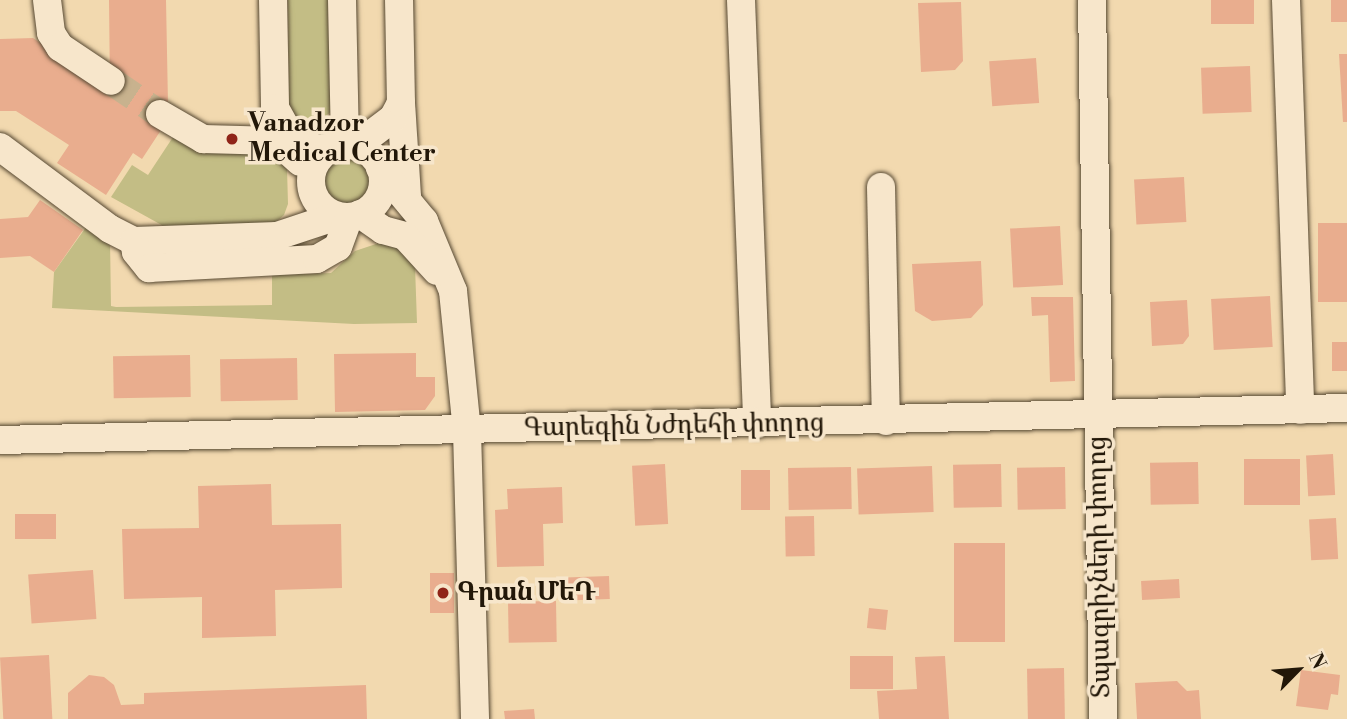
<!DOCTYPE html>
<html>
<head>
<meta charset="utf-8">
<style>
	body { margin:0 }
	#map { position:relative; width:1347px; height:719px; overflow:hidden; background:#f2d9af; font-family:"Libre Bodoni","Noto Serif Armenian",serif }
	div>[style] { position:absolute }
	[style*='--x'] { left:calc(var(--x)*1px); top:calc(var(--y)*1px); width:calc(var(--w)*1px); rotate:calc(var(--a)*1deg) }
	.green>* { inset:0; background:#c3bd85 }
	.round { border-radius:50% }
	.building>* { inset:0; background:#e9ad8e; transform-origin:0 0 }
	.minor-tunnel>* { height:28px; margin-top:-14px; transform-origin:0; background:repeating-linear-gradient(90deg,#c8b28e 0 28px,transparent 0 42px) }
	.roads { filter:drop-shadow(0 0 2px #564832) drop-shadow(0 0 2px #564832) }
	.minor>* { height:28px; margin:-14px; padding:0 14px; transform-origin:14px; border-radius:14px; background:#f7e6cb }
	.minor>.ring { margin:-14px; padding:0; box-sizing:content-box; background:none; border:28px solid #f7e6cb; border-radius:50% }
	.dots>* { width:19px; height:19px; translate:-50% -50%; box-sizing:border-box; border:4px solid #f7e6cb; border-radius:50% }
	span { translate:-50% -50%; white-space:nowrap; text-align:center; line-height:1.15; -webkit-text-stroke:7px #f7e6cb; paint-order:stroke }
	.poi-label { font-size:26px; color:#221708; font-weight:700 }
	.left { translate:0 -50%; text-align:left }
	.street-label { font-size:26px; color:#221708 }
	.north { position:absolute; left:1263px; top:635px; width:70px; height:70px; -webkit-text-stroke:5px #f7e6cb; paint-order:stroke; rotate:65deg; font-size:19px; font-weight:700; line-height:28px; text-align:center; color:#221708 }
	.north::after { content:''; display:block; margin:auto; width:24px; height:32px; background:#221708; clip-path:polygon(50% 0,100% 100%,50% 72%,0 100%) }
</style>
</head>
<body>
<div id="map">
	<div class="green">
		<div style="clip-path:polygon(288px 0,328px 0,331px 112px,315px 124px,296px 121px,289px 114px)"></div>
		<div style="clip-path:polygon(175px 134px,268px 150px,287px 168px,288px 204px,284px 215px,275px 223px,167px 228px,111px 197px,132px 165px,148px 175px)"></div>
		<div class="round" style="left:322px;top:156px;width:50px;height:50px"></div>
		<div style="clip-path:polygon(89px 223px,110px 239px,111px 306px,116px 307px,272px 305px,272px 275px,331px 273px,355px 251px,382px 242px,392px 243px,415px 266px,417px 323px,354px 324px,52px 308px,54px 272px)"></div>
	</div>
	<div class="building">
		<div style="clip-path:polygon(109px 0,166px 0,168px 104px,165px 124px,142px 159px,133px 153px,106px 195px,57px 163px,69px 145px,16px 111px,0 111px,0 39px,33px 38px,110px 89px)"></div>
		<div style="left:1211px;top:0;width:43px;height:24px"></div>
		<div style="left:1331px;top:0;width:16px;height:22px"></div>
		<div style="clip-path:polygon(961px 2px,963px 61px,955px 70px,921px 72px,918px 3px)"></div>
		<div style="clip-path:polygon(1339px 54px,1347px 54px,1347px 122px,1343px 122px)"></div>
		<div style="left:1036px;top:58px;width:45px;height:47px;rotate:86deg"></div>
		<div style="left:1250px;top:66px;width:46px;height:49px;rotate:88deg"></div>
		<div style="left:1184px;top:177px;width:45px;height:50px;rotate:87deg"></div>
		<div style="clip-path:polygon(40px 200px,83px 230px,54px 272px,30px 256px,0 258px,0 219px,28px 217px)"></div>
		<div style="left:1347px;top:223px;width:79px;height:29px;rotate:90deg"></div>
		<div style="left:1060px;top:226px;width:59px;height:50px;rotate:87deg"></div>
		<div style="clip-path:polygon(981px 261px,983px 305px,971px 318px,932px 321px,915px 311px,912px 264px)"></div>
		<div style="left:1270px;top:296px;width:51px;height:59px;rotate:87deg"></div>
		<div style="clip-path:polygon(1031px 297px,1073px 297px,1075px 381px,1050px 382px,1048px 315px,1032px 316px)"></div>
		<div style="clip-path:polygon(1187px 300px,1189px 336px,1183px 344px,1152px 346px,1150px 302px)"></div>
		<div style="left:1332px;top:342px;width:15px;height:29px"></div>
		<div style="clip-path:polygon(416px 353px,416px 377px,435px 377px,435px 396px,425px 410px,335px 412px,334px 354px)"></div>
		<div style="left:190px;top:355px;width:42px;height:77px;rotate:89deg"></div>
		<div style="left:297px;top:358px;width:42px;height:77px;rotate:89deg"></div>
		<div style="left:1333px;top:454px;width:41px;height:27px;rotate:87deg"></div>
		<div style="left:1300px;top:459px;width:46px;height:56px;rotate:90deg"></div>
		<div style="left:1198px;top:462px;width:42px;height:48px;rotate:89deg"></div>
		<div style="left:665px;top:464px;width:60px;height:33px;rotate:87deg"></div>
		<div style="left:1001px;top:464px;width:43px;height:48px;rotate:89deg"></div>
		<div style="left:932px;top:466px;width:46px;height:75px;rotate:88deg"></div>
		<div style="left:851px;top:467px;width:42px;height:63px;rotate:89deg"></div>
		<div style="left:1065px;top:467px;width:42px;height:48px;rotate:89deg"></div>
		<div style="left:741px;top:470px;width:29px;height:40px"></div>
		<div style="clip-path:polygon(271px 484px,272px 525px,341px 524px,342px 588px,275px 590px,276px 636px,202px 638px,202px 597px,124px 599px,122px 529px,199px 528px,198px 486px)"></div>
		<div style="clip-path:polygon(562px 487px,563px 523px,543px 524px,544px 566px,497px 567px,495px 510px,508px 509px,507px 489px)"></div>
		<div style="left:56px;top:514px;width:25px;height:41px;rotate:90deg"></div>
		<div style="left:814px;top:516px;width:40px;height:29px;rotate:89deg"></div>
		<div style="left:1336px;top:518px;width:41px;height:27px;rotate:87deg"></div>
		<div style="left:954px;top:543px;width:51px;height:99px"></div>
		<div style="left:93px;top:570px;width:49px;height:65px;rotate:86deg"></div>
		<div style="left:430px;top:573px;width:24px;height:40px"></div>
		<div style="left:609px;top:576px;width:23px;height:51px;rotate:88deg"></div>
		<div style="left:1179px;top:579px;width:19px;height:38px;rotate:87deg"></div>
		<div style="left:556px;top:601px;width:41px;height:48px;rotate:89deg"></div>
		<div style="left:869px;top:608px;width:19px;height:20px;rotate:6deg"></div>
		<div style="left:49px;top:655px;width:64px;height:49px;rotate:87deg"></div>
		<div style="left:850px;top:656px;width:43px;height:33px"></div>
		<div style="clip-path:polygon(945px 656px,949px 719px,879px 719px,877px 691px,917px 689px,915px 657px)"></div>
		<div style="left:1064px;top:668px;width:51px;height:37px;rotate:89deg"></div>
		<div style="clip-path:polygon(1301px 670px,1340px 675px,1338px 695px,1331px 694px,1328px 710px,1296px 706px)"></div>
		<div style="clip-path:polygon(89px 675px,104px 677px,114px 685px,121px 705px,144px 704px,144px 693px,366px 685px,367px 719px,68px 719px,68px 693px)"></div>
		<div style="clip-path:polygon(1177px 681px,1187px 691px,1199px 690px,1201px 719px,1137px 719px,1135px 683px)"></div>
		<div style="clip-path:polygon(534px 709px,535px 719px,505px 719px,504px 711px)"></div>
	</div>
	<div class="minor-tunnel">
		<div style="--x:111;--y:81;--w:59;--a:34"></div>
	</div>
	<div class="roads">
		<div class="minor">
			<div style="--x:47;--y:0;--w:33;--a:83"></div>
			<div style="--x:51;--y:33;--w:17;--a:57"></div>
			<div style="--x:60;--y:47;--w:61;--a:33.7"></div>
			<div style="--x:273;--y:0;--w:108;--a:88.9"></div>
			<div style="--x:275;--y:108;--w:21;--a:61"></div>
			<div style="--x:285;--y:126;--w:22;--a:43"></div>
			<div style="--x:301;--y:141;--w:17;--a:28"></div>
			<div style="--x:316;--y:149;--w:18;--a:-6"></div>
			<div style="--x:342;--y:0;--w:145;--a:88.8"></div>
			<div style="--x:741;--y:0;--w:424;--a:87.8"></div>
			<div style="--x:1092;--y:0;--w:719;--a:89.12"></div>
			<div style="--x:1286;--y:0;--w:410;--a:88"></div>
			<div style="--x:401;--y:103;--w:94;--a:86.3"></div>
			<div style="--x:160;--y:114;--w:50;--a:30.2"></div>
			<div style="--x:203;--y:139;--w:74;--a:1.5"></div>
			<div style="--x:277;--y:141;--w:31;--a:42"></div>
			<div class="ring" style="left:311px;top:145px;width:44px;height:44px"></div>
			<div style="--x:356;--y:146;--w:46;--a:-37.1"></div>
			<div style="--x:393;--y:118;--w:17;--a:-62"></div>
			<div style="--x:401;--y:103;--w:103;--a:-91.1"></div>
			<div style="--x:0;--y:147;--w:137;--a:36.7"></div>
			<div style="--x:110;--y:229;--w:27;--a:27"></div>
			<div style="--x:134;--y:241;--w:143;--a:-2"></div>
			<div style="--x:277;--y:236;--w:63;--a:-18.4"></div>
			<div style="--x:380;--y:168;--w:69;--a:50.3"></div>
			<div style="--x:424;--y:221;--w:76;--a:67.5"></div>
			<div style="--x:453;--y:291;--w:141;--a:84.3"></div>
			<div style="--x:467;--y:431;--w:288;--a:88.4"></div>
			<div style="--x:881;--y:187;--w:234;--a:88.8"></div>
			<div style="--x:360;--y:214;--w:28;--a:35"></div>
			<div style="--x:383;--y:230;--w:23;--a:15"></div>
			<div style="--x:405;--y:236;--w:47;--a:47.6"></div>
			<div style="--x:134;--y:241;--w:11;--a:80"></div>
			<div style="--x:136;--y:252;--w:21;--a:51"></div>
			<div style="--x:149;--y:268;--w:168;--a:-3.1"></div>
			<div style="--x:317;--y:259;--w:24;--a:-30"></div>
			<div style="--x:338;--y:247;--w:32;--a:-70"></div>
			<div style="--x:0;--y:440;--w:1347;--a:-1.36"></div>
		</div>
	</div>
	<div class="dots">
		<div style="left:232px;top:139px;background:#8f2418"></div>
		<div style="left:443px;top:593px;background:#8f2418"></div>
	</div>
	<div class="poi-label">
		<span class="left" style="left:248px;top:139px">Vanadzor<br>Medical Center</span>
		<span class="left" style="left:457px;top:593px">Գրան ՄեԴ</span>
	</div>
	<div class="street-label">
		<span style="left:674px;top:426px;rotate:-1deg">Գարեգին Նժդեհի փողոց</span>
		<span style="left:1100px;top:567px;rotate:-91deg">Տպագրիչների փողոց</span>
	</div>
	<div class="north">N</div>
</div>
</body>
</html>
